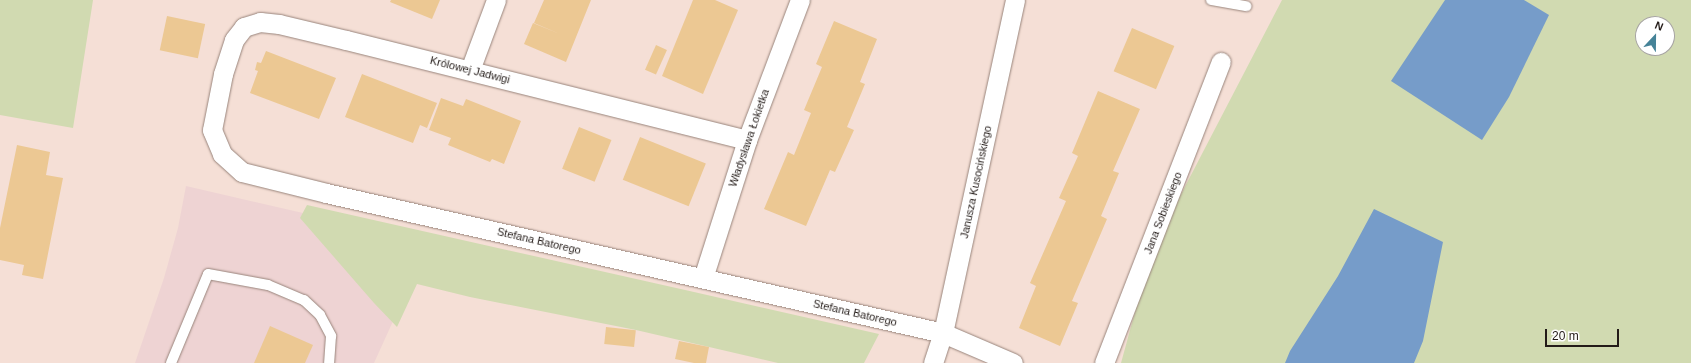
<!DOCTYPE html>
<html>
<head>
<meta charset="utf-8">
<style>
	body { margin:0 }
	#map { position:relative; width:1691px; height:363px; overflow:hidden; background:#f5dfd6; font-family:Arial,sans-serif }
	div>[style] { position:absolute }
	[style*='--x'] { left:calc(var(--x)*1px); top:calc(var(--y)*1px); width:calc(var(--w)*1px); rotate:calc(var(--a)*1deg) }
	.commercial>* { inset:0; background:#eed3d3 }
	.green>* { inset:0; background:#d1dab1 }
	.water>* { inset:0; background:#769cc9 }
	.building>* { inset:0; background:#ecc893; transform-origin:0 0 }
	.roads { filter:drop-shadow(0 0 1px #98847b) drop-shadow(0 0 1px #98847b) }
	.service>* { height:10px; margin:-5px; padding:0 5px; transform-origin:5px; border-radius:5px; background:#fff }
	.minor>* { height:19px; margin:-9.5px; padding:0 9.5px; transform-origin:9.5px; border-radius:9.5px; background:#fff }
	span { translate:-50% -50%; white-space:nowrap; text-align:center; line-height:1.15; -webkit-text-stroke:3px #fff; paint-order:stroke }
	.street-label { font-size:11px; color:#231b18 }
	.north { position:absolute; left:1635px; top:16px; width:40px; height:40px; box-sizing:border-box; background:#fff; border:1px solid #a7a4a3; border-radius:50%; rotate:22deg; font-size:11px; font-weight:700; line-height:16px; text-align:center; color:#231b18 }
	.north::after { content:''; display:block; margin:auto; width:14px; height:18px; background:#458398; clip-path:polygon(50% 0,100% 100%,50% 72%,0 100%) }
	.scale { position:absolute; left:1545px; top:329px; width:74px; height:18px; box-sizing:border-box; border:2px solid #231b18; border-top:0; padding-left:5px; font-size:12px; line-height:14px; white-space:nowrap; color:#231b18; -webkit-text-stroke:3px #fff; paint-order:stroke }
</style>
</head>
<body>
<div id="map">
	<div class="commercial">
		<div style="clip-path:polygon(186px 186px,429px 242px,374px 363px,135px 363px,164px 278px,178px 228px)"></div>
	</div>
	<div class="green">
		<div style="clip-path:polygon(0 0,93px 0,73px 128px,0 115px)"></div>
		<div style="clip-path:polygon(evenodd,1282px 0,1691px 0,1691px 363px,1121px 363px,1152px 250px,1282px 0,1643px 24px,1667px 24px,1667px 48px,1643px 48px,1643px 24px)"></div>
		<div style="clip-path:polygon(307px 205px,694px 292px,879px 334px,864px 363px,778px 363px,636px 330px,470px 297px,417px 284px,397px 327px,374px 303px,300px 218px)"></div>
	</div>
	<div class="water">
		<div style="clip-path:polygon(1445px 0,1524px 0,1549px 15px,1509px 97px,1482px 140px,1391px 81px)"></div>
		<div style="clip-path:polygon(1374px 209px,1443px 242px,1423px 341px,1414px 363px,1285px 363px,1290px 351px,1338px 276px)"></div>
	</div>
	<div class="building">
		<div style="clip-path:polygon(391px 0,440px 0,432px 19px,390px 2px)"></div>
		<div style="clip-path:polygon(544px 0,591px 0,566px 62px,524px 44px,533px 23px,560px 34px,534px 23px)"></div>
		<div style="clip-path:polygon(693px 0,715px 0,738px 10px,703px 94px,662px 76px)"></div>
		<div style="left:167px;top:16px;width:39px;height:35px;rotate:12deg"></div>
		<div style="clip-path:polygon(834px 21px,877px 39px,860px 82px,865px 84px,847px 127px,854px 130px,835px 172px,830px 170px,806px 226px,764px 209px,788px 152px,794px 155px,811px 113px,804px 110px,822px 67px,816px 64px)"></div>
		<div style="left:1132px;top:28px;width:46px;height:47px;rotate:23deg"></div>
		<div style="left:656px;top:45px;width:12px;height:27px;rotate:24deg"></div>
		<div style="clip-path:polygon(266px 51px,336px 78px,319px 119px,250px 93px,258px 71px,255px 70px,257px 62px,261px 63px)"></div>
		<div style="clip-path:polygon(362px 74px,437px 103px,427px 128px,420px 125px,413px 143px,345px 117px)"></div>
		<div style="clip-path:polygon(1098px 91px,1140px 109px,1113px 171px,1119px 173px,1101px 216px,1107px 219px,1072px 301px,1078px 303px,1060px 346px,1019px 328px,1036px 286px,1030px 283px,1066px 201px,1059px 198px,1078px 156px,1072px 153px)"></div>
		<div style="clip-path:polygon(441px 98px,463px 106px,466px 99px,521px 121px,504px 164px,492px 159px,490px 162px,448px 145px,451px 138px,429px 130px)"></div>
		<div style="left:579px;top:127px;width:35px;height:45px;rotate:22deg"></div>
		<div style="left:640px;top:137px;width:71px;height:46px;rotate:22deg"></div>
		<div style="clip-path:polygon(17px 145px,50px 152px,46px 175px,63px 178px,43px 279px,22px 275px,24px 265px,0 260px,0 228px)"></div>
		<div style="clip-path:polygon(270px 326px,313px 345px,305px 363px,254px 363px)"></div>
		<div style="left:606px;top:327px;width:30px;height:17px;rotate:6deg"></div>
		<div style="clip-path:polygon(679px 341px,709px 347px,706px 363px,694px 363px,675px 359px)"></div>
	</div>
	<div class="roads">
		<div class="service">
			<div style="--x:1211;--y:0;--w:36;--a:10"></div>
			<div style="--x:171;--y:363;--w:96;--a:-67.4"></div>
			<div style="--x:208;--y:274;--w:61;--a:10.4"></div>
			<div style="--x:268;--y:285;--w:39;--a:23"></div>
			<div style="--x:304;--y:300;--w:22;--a:43"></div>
			<div style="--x:320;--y:315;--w:24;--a:62"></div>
			<div style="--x:331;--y:336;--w:27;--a:94"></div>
		</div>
		<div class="minor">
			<div style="--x:470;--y:70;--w:75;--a:-69.6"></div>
			<div style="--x:747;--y:140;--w:413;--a:-166"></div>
			<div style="--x:346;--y:40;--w:69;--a:-166.6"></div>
			<div style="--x:279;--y:24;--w:19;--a:-174"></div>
			<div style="--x:260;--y:22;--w:17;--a:163"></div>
			<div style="--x:244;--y:27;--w:16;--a:128"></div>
			<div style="--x:234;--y:40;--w:36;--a:108"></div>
			<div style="--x:223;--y:74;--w:57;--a:101.1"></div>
			<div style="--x:212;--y:130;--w:26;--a:67"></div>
			<div style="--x:222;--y:154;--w:27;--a:42"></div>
			<div style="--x:242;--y:172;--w:87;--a:14"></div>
			<div style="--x:326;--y:193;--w:633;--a:12.78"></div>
			<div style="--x:943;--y:333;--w:76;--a:23.2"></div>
			<div style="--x:703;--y:278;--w:145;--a:-72.3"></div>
			<div style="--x:747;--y:140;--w:150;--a:-69.3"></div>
			<div style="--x:933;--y:363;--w:32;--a:-72"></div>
			<div style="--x:943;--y:333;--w:341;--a:-77.8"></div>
			<div style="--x:1104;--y:363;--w:323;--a:-68.8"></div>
		</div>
	</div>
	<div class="street-label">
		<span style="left:470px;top:70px;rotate:14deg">Królowej Jadwigi</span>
		<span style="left:749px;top:138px;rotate:-71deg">Władysława Łokietka</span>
		<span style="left:976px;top:182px;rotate:-78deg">Janusza Kusocińskiego</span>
		<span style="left:1163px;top:213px;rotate:-69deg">Jana Sobieskiego</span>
		<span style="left:539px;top:241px;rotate:13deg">Stefana Batorego</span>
		<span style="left:855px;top:313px;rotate:13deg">Stefana Batorego</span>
	</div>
	<div class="north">N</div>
	<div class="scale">20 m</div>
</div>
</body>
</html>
